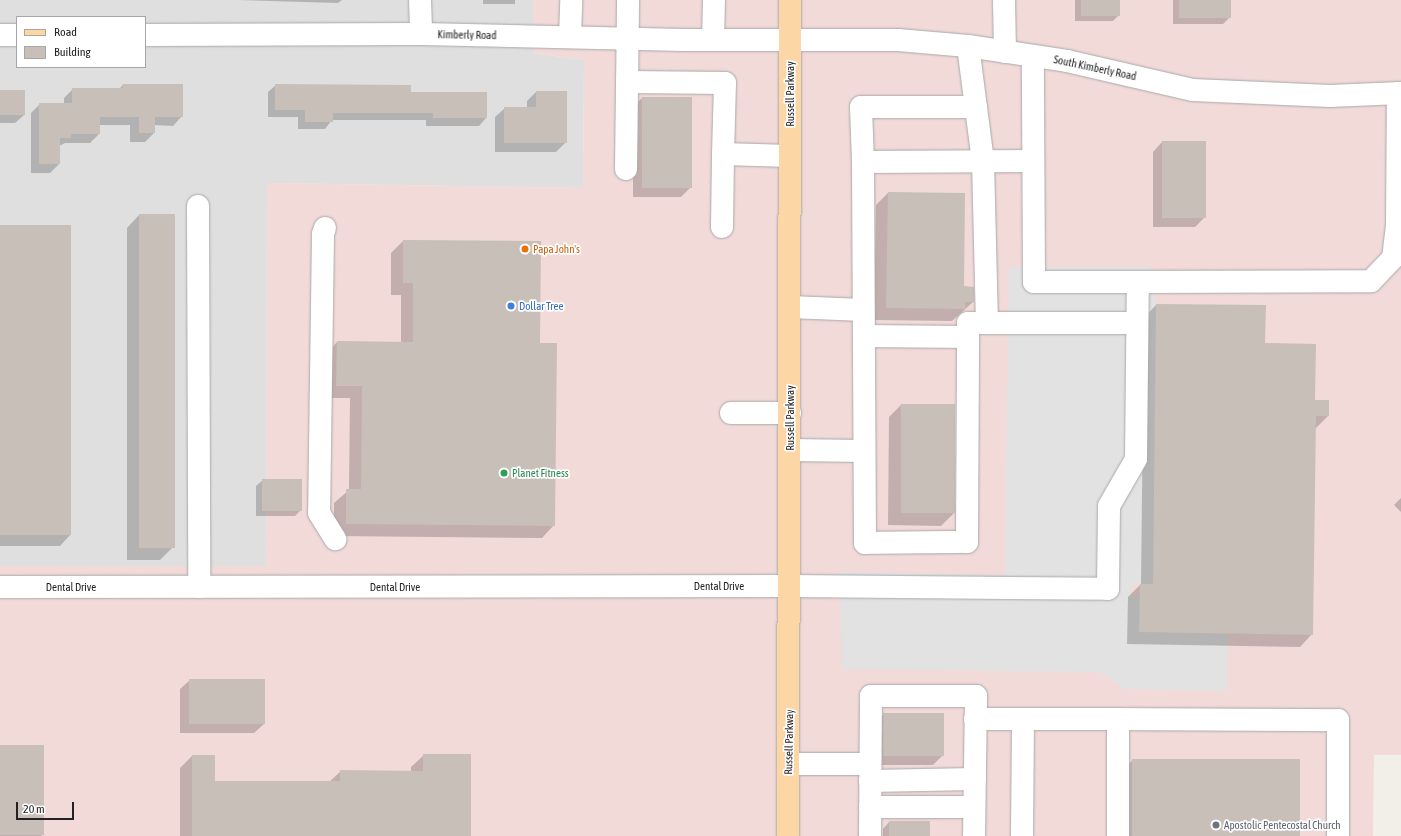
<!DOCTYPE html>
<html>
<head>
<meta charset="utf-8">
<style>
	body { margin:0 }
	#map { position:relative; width:1401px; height:836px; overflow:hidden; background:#f2efe9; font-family:"Asap Condensed",sans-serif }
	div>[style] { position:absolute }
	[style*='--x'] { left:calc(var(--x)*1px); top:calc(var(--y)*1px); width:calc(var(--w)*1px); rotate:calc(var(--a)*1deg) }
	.residential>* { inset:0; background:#e0dfdf }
	.commercial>* { inset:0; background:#f2dad9 }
	.parking>* { inset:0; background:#e2e2e2 }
	.shadow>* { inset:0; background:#0003; transform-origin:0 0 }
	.building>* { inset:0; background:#c7bfb8; transform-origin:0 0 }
	.roads { filter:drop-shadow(0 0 1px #a9a9a9) drop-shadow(0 0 1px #a9a9a9) }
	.minor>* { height:22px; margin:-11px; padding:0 11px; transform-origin:11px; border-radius:11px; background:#fff }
	.major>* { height:22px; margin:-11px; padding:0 11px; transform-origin:11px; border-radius:11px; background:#fcd6a4 }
	.dots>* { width:11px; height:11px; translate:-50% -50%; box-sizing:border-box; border:2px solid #fff; border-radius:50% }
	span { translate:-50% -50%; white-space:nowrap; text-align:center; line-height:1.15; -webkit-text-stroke:3.5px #fff; paint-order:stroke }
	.street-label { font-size:11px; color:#222 }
	.food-label { font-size:11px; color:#c56008 }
	.left { translate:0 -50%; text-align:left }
	.shop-label { font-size:11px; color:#366cbe }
	.leisure-label { font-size:11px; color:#27864d }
	.worship-label { font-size:11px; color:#5b616d }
	.legend { position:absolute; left:16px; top:16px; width:130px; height:52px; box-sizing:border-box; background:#fff; border:1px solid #a7a7a7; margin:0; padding:5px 7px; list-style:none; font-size:12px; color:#222 }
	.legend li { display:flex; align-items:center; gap:8px; height:20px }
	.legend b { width:20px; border:1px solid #a7a7a7 }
	.scale { position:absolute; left:16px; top:802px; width:58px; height:18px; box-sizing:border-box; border:2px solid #222; border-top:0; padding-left:5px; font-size:12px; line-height:14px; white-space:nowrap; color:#222; -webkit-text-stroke:3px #fff; paint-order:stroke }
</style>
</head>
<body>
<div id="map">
	<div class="residential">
		<div style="clip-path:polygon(evenodd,0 0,533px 0,533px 53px,584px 60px,583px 188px,267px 183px,266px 566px,0 566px,0 0,17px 17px,145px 17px,145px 67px,17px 67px,17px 17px)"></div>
	</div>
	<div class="commercial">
		<div style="clip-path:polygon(533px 0,1401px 0,1401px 755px,1374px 755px,1373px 836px,0 836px,0 566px,266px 566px,267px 183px,583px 188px,584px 60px,533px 53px)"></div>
	</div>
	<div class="parking">
		<div style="clip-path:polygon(1009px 267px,1150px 267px,1156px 304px,1153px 584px,1131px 584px,1131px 597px,1140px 597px,1140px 632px,1228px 634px,1227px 691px,1125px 689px,1099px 672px,842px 669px,840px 572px,1005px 575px)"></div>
	</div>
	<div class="shadow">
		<div style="clip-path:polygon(237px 0,342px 0,338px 3px)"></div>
		<div style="left:483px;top:0;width:32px;height:4px"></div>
		<div style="clip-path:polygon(1075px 0,1119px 0,1119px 15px,1113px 21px,1075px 21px)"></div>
		<div style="clip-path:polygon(1173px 0,1230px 0,1230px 17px,1223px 24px,1173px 24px)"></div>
		<div style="clip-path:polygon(123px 85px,182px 116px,173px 126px,154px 125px,154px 133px,145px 142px,130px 142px,130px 125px,99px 125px,99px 134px,90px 143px,65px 143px,59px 146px,59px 164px,50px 173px,31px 173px,31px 113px,40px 104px,64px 104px,64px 98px,73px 89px,119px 89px)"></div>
		<div style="clip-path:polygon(276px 85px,410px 93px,486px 93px,486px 118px,479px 126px,426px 126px,426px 120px,332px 120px,325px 129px,298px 129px,298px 117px,268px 117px,268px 92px)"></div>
		<div style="clip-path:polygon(0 91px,24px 115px,15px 123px,0 123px)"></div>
		<div style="clip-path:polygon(536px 92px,566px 142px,556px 152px,495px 152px,495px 117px,505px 108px,527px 108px,527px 101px)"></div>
		<div style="clip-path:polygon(642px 98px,691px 187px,681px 197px,633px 197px,633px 107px)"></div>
		<div style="clip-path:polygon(1162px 142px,1205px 142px,1205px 217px,1195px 227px,1153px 227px,1153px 152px)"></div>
		<div style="clip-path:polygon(888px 193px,973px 302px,952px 321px,874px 320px,876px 205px)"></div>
		<div style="clip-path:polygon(139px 215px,173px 547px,160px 560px,127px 560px,127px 228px)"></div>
		<div style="clip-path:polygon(0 227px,71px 534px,60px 546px,0 546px)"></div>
		<div style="clip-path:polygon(403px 241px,539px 344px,554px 525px,542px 538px,334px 536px,334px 503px,349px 490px,350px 398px,324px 398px,325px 355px,337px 342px,401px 343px,401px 295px,391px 295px,391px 253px)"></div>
		<div style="clip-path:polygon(1156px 305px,1264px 344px,1314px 401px,1328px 401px,1328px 416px,1315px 429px,1312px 634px,1300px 647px,1127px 644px,1128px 597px,1141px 584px,1144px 318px)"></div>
		<div style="clip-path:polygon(901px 405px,954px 513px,941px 526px,888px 525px,889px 417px)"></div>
		<div style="clip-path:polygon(263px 480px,301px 510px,295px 516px,256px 516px,256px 486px)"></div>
		<div style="clip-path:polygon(1401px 498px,1401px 512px,1394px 505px)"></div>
		<div style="clip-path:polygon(190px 680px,264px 724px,254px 733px,180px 733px,180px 689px)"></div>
		<div style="clip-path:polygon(884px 714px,943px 755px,933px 765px,874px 765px,874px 723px)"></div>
		<div style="clip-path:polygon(0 746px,43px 834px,41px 836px,0 836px)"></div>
		<div style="clip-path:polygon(424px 755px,470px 836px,180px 836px,180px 768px,192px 756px,214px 782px,329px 782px,340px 772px,411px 772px,411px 767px)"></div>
		<div style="clip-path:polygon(1133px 760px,1298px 836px,1120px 836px,1120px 772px)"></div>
		<div style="clip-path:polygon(889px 822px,929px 836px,883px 836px,883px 829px)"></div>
	</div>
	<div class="building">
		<div style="left:1081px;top:0;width:39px;height:16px"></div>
		<div style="left:1179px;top:0;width:52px;height:18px"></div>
		<div style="clip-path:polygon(123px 84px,183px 84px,183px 117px,155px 117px,155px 133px,139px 133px,139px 117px,100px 117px,100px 134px,71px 134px,71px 138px,60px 138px,60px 164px,39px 164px,39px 103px,72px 103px,72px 88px,123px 88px)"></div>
		<div style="clip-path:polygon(275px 84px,411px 85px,411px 92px,487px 92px,487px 118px,433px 118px,433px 113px,333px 113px,333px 122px,305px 122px,305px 110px,275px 110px)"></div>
		<div style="left:0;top:90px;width:25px;height:25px"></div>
		<div style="clip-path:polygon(536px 91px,567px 91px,567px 143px,504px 143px,504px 107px,536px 107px)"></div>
		<div style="left:642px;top:97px;width:50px;height:91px"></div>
		<div style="left:1162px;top:141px;width:44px;height:77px"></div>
		<div style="clip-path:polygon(888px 192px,965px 193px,964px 286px,974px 287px,974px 302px,965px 302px,965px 309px,886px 308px)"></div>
		<div style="left:139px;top:214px;width:36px;height:334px"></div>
		<div style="left:0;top:225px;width:71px;height:310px"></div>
		<div style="clip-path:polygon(403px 240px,541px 241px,540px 343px,557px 343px,555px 526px,346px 524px,346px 489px,361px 489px,362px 386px,336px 386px,337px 341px,413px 342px,413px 283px,403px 283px)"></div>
		<div style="clip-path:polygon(1156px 304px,1266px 305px,1265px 343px,1316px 344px,1315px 400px,1329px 400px,1329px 416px,1316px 416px,1313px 635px,1139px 632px,1140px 584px,1153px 584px)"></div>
		<div style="left:901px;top:404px;width:54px;height:109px"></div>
		<div style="left:262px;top:479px;width:40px;height:32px"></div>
		<div style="left:189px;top:679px;width:76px;height:45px"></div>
		<div style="left:883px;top:713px;width:61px;height:43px"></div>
		<div style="left:0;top:745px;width:44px;height:90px"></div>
		<div style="clip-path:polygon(423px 754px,471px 754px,471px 836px,192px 836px,192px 755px,215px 755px,215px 781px,340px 781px,340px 770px,423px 771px)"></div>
		<div style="left:1132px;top:759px;width:168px;height:77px"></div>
		<div style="left:889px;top:821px;width:41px;height:15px"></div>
	</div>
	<div class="roads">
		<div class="minor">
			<div style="--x:420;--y:0;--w:34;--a:88"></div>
			<div style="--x:1004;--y:0;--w:52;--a:88.9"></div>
			<div style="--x:0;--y:35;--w:17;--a:0"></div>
			<div style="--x:145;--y:35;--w:276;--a:-0.2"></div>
			<div style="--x:421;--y:34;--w:263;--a:1.3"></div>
			<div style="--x:684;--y:40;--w:214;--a:0"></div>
			<div style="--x:898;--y:40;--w:70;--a:4.9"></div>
			<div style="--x:968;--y:46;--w:100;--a:8.6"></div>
			<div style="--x:1067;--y:61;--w:129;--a:13"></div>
			<div style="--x:1193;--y:90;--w:137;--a:2.5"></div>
			<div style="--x:1330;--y:96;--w:71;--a:-2.4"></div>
			<div style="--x:570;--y:37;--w:37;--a:-88"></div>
			<div style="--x:713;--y:40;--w:40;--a:-88.6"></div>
			<div style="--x:968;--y:46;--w:116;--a:82.6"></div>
			<div style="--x:983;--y:161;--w:162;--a:88.6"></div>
			<div style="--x:627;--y:82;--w:98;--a:0.6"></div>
			<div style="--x:725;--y:83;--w:71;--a:91.6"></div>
			<div style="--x:1033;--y:161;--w:170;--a:179.7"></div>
			<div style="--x:863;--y:162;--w:381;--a:89.7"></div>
			<div style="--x:865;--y:543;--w:102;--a:-0.6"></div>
			<div style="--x:967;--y:542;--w:219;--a:-89.7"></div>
			<div style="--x:968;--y:323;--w:169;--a:0"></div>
			<div style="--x:863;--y:162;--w:55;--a:-92.1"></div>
			<div style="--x:861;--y:107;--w:115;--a:0"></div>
			<div style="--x:626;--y:169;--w:169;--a:-89.3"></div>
			<div style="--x:198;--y:206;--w:381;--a:89.8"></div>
			<div style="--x:722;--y:227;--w:73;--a:-89.2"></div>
			<div style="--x:723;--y:154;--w:67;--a:1.7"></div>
			<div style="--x:325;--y:228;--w:6;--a:108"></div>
			<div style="--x:323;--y:234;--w:279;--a:90.8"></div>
			<div style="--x:319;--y:513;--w:31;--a:58"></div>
			<div style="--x:1138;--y:282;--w:233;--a:-0.2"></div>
			<div style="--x:1371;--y:281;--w:32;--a:-46"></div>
			<div style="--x:1393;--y:258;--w:34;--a:-83"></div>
			<div style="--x:1397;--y:224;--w:131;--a:-89.6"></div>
			<div style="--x:790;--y:307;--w:73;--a:2.4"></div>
			<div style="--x:864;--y:336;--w:104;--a:0.6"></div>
			<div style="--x:731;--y:413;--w:59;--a:0"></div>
			<div style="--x:790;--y:450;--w:74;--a:0.8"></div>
			<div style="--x:0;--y:587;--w:790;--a:-0.07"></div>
			<div style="--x:790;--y:586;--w:318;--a:0.5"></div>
			<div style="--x:1108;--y:589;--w:83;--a:-89.3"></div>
			<div style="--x:1109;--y:506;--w:54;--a:-60.1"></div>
			<div style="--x:1136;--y:459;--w:177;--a:-89.4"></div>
			<div style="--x:1138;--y:282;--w:104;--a:180"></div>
			<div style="--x:1034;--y:282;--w:226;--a:-90.3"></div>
			<div style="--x:975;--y:719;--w:48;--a:0"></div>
			<div style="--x:789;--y:764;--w:81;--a:0"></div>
			<div style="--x:870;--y:781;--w:105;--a:-1.1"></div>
			<div style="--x:870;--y:807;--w:104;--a:0"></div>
			<div style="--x:870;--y:836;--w:140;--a:-89.6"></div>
			<div style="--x:871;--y:696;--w:105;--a:0"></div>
			<div style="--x:976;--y:696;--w:140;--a:90.8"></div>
			<div style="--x:1022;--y:836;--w:117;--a:-89.5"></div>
			<div style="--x:1023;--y:719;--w:95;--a:0"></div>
			<div style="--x:1118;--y:836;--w:117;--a:-90"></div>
			<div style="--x:1118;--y:719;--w:220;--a:0.3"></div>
			<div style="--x:1338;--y:720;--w:116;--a:90"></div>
		</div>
		<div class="major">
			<div style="--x:788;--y:836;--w:836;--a:-89.86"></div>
		</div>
	</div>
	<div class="dots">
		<div style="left:525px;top:249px;background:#e8710a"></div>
		<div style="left:511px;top:306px;background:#3f7fe0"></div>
		<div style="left:504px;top:473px;background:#2e9e5b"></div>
		<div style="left:1216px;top:825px;background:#6b7280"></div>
	</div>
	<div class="street-label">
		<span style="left:467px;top:35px;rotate:1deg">Kimberly Road</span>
		<span style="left:1095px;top:68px;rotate:12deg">South Kimberly Road</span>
		<span style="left:790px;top:94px;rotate:-90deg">Russell Parkway</span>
		<span style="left:790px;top:418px;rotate:-90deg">Russell Parkway</span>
		<span style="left:719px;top:586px">Dental Drive</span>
		<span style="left:71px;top:587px">Dental Drive</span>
		<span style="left:395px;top:587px">Dental Drive</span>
		<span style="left:789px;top:742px;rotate:-89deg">Russell Parkway</span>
	</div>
	<div class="food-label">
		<span class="left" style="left:533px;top:249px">Papa John's</span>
	</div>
	<div class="shop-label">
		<span class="left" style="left:519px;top:306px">Dollar Tree</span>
	</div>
	<div class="leisure-label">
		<span class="left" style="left:512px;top:473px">Planet Fitness</span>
	</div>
	<div class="worship-label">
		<span class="left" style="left:1224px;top:825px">Apostolic Pentecostal Church</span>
	</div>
	<ul class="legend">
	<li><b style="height:5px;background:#fcd6a4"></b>Road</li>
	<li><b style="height:11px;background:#c7bfb8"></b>Building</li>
	</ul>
	<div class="scale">20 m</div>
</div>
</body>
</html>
